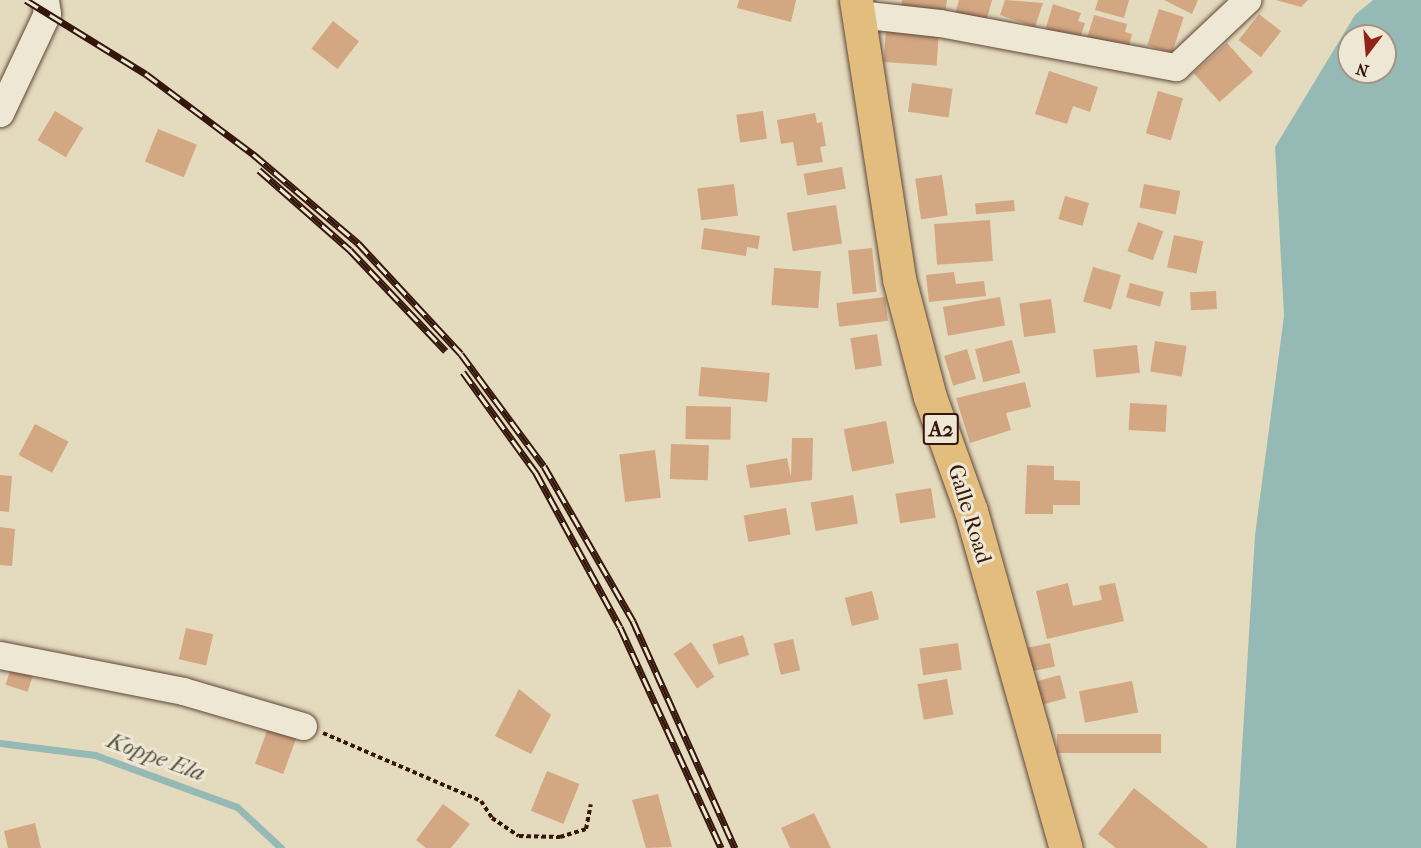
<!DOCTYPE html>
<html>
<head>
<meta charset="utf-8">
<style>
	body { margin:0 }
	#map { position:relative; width:1421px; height:848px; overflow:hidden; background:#e4dabd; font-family:"IM FELL French Canon",serif }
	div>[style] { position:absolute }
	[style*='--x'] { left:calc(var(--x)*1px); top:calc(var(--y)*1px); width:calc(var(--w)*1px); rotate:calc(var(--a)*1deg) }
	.water>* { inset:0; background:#95bab5 }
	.stream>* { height:7px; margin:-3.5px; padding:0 3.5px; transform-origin:3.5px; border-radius:3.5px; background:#95bab5 }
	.building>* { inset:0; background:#d4a783; transform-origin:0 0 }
	.path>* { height:4px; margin-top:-2px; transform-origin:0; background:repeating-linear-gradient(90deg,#34160b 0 4.5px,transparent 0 7.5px) }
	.roads { filter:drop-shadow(0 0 2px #604738) drop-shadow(0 0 2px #604738) }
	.minor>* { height:27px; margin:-13.5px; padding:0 13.5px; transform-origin:13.5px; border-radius:13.5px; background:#ede7d4 }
	.highway>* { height:33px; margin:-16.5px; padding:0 16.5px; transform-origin:16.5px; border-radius:16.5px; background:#e2bd7e }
	.rail>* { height:7px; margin-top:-3.5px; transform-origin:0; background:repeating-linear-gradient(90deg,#ede7d4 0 14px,#34160b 0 28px); box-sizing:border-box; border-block:2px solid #34160b }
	span { translate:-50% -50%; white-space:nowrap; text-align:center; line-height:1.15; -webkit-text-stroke:6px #ede7d4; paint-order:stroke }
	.shield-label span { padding:2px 4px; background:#ede7d4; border:2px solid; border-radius:4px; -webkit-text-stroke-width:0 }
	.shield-label { font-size:21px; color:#34160b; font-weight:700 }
	.street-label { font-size:22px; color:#34160b }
	.water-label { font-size:24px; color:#564f46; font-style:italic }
	.north { position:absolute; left:1337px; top:24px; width:60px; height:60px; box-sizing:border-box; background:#ede7d4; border:2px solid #a39384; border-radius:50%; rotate:196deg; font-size:16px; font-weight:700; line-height:24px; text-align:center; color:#34160b }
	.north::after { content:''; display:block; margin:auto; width:21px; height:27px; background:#8f2418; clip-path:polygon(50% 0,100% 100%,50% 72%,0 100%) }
</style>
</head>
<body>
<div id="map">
	<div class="water">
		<div style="clip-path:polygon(evenodd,1373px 0,1421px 0,1421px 848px,1236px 848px,1255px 535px,1284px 316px,1275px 147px,1355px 15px,1373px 0,1349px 36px,1385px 36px,1385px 72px,1349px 72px,1349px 36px)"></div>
	</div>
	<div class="stream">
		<div style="--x:0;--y:743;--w:96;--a:7.2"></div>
		<div style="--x:95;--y:755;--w:151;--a:20.1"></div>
		<div style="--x:237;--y:807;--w:60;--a:43"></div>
	</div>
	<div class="building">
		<div style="clip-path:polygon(739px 0,796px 0,791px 22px,737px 8px)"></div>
		<div style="clip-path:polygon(902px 0,947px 0,945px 13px,901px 9px)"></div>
		<div style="clip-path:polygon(959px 0,992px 0,986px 22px,955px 14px)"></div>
		<div style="clip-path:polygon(1005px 0,1043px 3px,1035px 27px,1000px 15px)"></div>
		<div style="clip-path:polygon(1098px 0,1129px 0,1124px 18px,1095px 10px)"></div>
		<div style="clip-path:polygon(1164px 0,1198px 0,1192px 14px)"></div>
		<div style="clip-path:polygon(1276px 0,1308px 0,1301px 7px)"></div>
		<div style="clip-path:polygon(1053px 4px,1081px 13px,1078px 21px,1085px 23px,1079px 41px,1045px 31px)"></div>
		<div style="left:1159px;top:9px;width:26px;height:38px;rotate:18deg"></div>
		<div style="left:1259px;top:14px;width:28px;height:33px;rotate:38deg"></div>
		<div style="clip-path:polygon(1094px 15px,1127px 24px,1125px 32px,1132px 34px,1128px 49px,1087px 38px)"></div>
		<div style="left:333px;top:21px;width:33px;height:35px;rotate:38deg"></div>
		<div style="left:886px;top:29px;width:53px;height:33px;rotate:4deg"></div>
		<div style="left:1227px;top:43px;width:39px;height:45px;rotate:48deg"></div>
		<div style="clip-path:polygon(1049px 71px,1098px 87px,1090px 112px,1073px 106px,1067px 124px,1035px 114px)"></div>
		<div style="left:912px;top:83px;width:41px;height:29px;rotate:8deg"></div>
		<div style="left:1158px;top:91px;width:26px;height:44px;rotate:16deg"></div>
		<div style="left:55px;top:111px;width:33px;height:34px;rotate:31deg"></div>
		<div style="left:763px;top:111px;width:28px;height:27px;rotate:82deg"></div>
		<div style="clip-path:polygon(815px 113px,817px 123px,822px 122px,826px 146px,820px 147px,823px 162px,797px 166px,793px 142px,781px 144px,777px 120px)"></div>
		<div style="left:158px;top:129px;width:42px;height:35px;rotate:22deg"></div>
		<div style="left:842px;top:167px;width:22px;height:39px;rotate:80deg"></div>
		<div style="left:942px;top:175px;width:41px;height:27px;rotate:82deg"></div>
		<div style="left:734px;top:184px;width:32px;height:37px;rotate:83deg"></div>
		<div style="left:1144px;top:184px;width:37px;height:24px;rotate:11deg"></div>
		<div style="left:1065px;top:196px;width:25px;height:24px;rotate:16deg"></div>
		<div style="left:1014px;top:200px;width:11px;height:39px;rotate:85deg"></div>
		<div style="left:836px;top:205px;width:39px;height:50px;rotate:81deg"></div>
		<div style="left:990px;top:220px;width:41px;height:56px;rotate:86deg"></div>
		<div style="left:1138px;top:222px;width:27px;height:31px;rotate:20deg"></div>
		<div style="clip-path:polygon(704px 228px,760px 236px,758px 249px,747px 247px,746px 256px,701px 249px)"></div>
		<div style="left:1174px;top:235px;width:30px;height:33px;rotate:12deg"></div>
		<div style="left:872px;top:248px;width:44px;height:24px;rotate:84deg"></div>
		<div style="left:1093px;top:267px;width:29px;height:36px;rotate:16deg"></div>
		<div style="left:774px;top:268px;width:47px;height:37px;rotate:4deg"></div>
		<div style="clip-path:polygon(954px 272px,956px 284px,984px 281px,986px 296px,929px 302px,926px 275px)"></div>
		<div style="left:1130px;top:283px;width:35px;height:15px;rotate:15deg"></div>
		<div style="left:1216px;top:291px;width:18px;height:26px;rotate:87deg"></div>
		<div style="left:885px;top:297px;width:24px;height:49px;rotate:83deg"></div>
		<div style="left:1000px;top:297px;width:29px;height:58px;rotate:80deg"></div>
		<div style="left:1051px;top:299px;width:34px;height:32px;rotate:82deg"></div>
		<div style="left:877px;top:334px;width:32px;height:27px;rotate:81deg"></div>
		<div style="left:1012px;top:340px;width:34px;height:38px;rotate:76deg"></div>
		<div style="left:1155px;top:341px;width:32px;height:31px;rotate:9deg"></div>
		<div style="left:1137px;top:345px;width:28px;height:44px;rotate:84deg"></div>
		<div style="left:967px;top:349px;width:31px;height:24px;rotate:73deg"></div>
		<div style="left:701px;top:367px;width:69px;height:29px;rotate:5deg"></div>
		<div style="clip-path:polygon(1025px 382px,1031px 407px,1006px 413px,1011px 430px,970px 443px,956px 398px)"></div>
		<div style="left:1130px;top:403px;width:37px;height:27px;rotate:3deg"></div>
		<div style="left:686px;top:406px;width:45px;height:33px;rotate:1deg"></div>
		<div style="left:886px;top:421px;width:43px;height:43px;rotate:79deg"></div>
		<div style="left:35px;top:424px;width:38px;height:35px;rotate:28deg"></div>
		<div style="clip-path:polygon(792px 438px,813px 438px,812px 480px,750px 488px,746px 465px,787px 458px,791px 477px)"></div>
		<div style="left:671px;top:444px;width:38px;height:35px;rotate:2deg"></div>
		<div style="left:655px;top:450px;width:48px;height:36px;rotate:83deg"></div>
		<div style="clip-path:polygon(1027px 465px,1054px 466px,1054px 480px,1080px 481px,1080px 505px,1053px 505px,1053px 514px,1025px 514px)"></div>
		<div style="clip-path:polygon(0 475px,12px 476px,9px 512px,0 511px)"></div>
		<div style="left:931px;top:488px;width:30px;height:36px;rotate:81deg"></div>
		<div style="left:853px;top:495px;width:29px;height:43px;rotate:80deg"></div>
		<div style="left:786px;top:508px;width:27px;height:43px;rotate:80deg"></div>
		<div style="clip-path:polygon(0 527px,15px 529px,12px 566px,0 565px)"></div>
		<div style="clip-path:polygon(1068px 583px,1073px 606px,1102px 600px,1099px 586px,1115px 583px,1124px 621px,1047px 639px,1036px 591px)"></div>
		<div style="left:872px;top:591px;width:29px;height:28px;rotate:76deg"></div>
		<div style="left:186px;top:628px;width:28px;height:32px;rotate:13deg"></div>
		<div style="left:743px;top:635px;width:21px;height:32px;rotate:73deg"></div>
		<div style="left:793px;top:639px;width:32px;height:20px;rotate:77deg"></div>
		<div style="left:691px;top:642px;width:42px;height:21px;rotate:56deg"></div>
		<div style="left:958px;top:643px;width:27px;height:39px;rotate:82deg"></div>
		<div style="left:1050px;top:643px;width:24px;height:29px;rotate:78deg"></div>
		<div style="left:14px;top:659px;width:23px;height:27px;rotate:18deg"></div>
		<div style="left:1060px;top:675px;width:24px;height:31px;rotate:75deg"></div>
		<div style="left:947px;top:679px;width:36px;height:30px;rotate:80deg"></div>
		<div style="left:1132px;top:681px;width:32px;height:54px;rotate:79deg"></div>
		<div style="clip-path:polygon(519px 689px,551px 715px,531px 754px,495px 736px)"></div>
		<div style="left:268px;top:728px;width:30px;height:38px;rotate:20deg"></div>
		<div style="left:1161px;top:734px;width:19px;height:104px;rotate:90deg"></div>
		<div style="left:547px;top:771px;width:35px;height:43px;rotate:22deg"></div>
		<div style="clip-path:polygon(1134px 788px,1208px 847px,1207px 848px,1116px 848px,1098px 834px)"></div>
		<div style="clip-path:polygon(658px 794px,672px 847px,646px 848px,632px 800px)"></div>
		<div style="clip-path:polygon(443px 804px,470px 824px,451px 848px,426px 848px,416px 840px)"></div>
		<div style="clip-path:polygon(814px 813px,831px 848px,790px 848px,781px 828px)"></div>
		<div style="clip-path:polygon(35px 823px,41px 848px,8px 848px,4px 831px)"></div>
	</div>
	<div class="path">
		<div style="--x:323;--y:733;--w:172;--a:23.3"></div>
		<div style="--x:481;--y:801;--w:20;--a:57"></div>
		<div style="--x:492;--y:818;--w:32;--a:34"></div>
		<div style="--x:519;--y:836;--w:41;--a:1.4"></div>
		<div style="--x:560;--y:837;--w:27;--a:-17"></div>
		<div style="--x:586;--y:829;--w:25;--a:-79"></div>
	</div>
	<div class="roads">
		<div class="minor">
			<div style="--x:858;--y:14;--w:82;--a:6.3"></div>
			<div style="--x:940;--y:23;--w:240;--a:10.6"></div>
			<div style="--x:1176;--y:67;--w:98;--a:-43.3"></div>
			<div style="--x:0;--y:113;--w:110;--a:-64.8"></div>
			<div style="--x:47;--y:13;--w:13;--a:-99"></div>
			<div style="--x:0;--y:655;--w:187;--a:11.1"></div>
			<div style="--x:183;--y:691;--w:125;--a:16.3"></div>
		</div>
		<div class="highway">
			<div style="--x:856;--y:0;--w:282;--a:81.2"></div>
			<div style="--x:899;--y:279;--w:122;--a:75.3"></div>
			<div style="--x:930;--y:397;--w:121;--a:70.2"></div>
			<div style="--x:971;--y:511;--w:350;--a:74.3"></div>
		</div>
	</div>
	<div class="rail">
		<div style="--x:26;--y:0;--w:141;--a:31.7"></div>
		<div style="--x:146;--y:74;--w:134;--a:36.8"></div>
		<div style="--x:253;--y:154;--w:138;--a:40.3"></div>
		<div style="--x:358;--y:243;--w:151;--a:47.1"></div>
		<div style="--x:461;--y:354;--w:139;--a:53.5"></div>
		<div style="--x:544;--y:466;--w:179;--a:60.1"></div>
		<div style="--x:633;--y:621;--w:249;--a:65.8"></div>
		<div style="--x:259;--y:170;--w:121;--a:41.3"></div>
		<div style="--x:350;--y:250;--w:139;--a:46.5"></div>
		<div style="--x:463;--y:372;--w:125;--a:54.1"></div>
		<div style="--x:536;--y:473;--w:175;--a:61.4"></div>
		<div style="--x:620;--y:627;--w:243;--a:65.4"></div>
	</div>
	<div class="shield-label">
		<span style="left:941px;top:429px">A2</span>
	</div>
	<div class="street-label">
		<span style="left:969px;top:514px;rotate:73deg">Galle Road</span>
	</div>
	<div class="water-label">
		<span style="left:156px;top:757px;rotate:20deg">Koppe Ela</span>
	</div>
	<div class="north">N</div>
</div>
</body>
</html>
